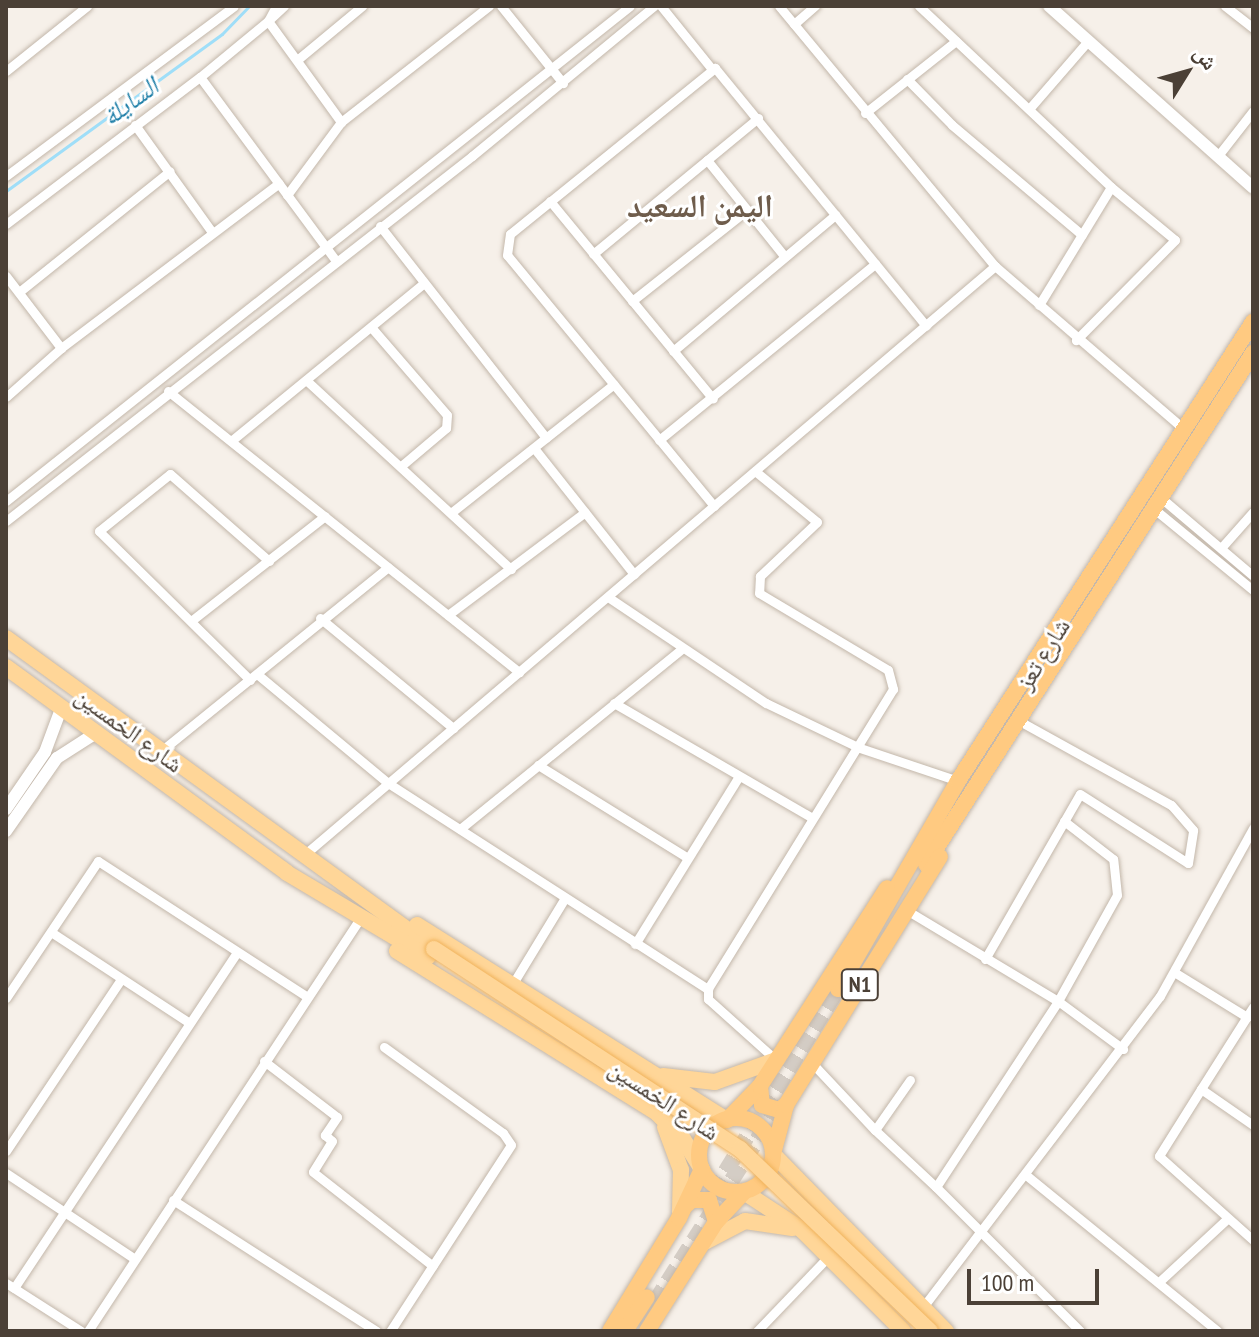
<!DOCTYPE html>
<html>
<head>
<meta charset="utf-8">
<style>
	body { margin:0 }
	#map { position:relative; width:1259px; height:1337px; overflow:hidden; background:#f6f0e9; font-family:"PT Sans Narrow","Noto Naskh Arabic",sans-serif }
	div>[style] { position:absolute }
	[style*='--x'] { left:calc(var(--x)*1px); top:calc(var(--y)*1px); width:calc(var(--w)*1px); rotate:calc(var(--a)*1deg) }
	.stream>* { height:3px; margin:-1.5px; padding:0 1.5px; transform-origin:1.5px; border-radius:1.5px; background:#9fdef8 }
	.trunk-tunnel>* { height:16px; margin-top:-8px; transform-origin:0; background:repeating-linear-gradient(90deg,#d4cdc5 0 16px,transparent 0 24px) }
	.roads { filter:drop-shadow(0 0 2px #c3b7aa) drop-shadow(0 0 2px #c3b7aa) }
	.minor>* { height:9px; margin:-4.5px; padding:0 4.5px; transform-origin:4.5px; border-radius:4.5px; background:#fff }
	.tertiary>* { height:12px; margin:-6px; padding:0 6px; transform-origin:6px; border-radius:6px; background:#fff }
	.primary>* { height:16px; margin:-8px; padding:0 8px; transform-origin:8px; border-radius:8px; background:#ffd698 }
	.trunk>* { height:16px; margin:-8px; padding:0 8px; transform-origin:8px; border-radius:8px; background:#ffca81 }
	.trunk>.ring { margin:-8px; padding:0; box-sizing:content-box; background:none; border:16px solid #ffca81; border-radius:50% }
	.bridges { filter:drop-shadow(0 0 2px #f1b35c) drop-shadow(0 0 2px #f1b35c) }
	.primary-bridge>* { height:16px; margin:-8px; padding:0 8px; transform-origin:8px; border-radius:8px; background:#ffd698 }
	span { translate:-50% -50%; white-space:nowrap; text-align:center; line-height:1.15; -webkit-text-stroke:6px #fff; paint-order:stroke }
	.shield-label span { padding:2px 6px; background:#fff; border:2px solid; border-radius:6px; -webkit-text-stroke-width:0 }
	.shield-label { font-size:22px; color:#4b4036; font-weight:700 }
	.street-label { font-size:24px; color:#4b4036 }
	.water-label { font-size:26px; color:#1f7fa8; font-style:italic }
	.district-label { font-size:32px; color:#6f5d4c; font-weight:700 }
	.frame { position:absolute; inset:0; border:8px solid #4b4036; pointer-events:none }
	.north { position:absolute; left:1147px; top:32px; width:80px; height:80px; -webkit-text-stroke:6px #fff; paint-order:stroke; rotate:53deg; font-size:22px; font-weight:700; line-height:32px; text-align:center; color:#4b4036 }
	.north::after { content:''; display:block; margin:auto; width:28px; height:36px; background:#4b4036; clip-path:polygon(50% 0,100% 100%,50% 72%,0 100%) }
	.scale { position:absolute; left:967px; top:1269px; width:132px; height:36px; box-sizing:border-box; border:4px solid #4b4036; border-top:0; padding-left:10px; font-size:24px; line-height:28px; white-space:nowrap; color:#4b4036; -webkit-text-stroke:6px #fff; paint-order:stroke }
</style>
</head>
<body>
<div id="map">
	<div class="stream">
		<div style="--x:6;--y:191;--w:267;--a:-36"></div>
		<div style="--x:222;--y:34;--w:39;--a:-46"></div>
	</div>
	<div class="trunk-tunnel">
		<div style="--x:713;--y:1192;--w:238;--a:-58.4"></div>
		<div style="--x:655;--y:1302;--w:239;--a:-57.8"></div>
	</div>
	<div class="roads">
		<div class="minor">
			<div style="--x:284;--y:6;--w:22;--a:137"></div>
			<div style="--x:268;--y:21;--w:125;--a:54.1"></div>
			<div style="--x:501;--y:6;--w:99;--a:51.2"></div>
			<div style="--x:661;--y:6;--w:80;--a:51.1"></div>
			<div style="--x:779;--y:6;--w:338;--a:50.3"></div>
			<div style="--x:995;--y:266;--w:248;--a:40.8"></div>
			<div style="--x:919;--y:6;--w:264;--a:43.3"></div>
			<div style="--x:1111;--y:187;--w:83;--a:39.6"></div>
			<div style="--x:1175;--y:240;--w:141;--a:134.7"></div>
			<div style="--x:1225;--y:6;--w:36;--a:38"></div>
			<div style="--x:794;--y:24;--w:28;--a:-41"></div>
			<div style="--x:297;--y:60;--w:85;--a:-39.7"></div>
			<div style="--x:6;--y:71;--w:104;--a:-38.7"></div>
			<div style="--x:200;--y:77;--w:229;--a:53.5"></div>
			<div style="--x:907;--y:79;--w:64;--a:45.6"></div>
			<div style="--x:952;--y:125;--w:170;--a:40.2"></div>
			<div style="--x:1029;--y:109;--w:90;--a:-49.1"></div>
			<div style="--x:865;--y:113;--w:116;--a:-38.4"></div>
			<div style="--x:135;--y:125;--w:132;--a:54.3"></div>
			<div style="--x:1217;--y:157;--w:58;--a:-52"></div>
			<div style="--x:707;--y:160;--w:124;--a:51.2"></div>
			<div style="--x:6;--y:176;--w:284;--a:-36.7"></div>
			<div style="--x:287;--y:195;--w:91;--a:-53.5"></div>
			<div style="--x:341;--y:122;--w:188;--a:-38.1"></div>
			<div style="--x:550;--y:201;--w:256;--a:50.5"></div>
			<div style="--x:6;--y:224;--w:243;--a:-37.2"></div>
			<div style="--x:200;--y:77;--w:88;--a:-39.5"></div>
			<div style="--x:268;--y:21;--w:17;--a:-62"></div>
			<div style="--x:380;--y:226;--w:269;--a:51.9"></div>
			<div style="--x:593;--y:254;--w:214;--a:-39.5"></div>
			<div style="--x:6;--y:276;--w:91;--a:52.6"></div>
			<div style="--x:19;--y:292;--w:193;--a:-38.7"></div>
			<div style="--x:632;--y:301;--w:147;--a:-38.4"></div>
			<div style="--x:1039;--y:305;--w:138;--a:-58.6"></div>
			<div style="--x:371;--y:327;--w:116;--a:49.2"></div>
			<div style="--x:447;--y:415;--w:13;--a:94"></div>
			<div style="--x:446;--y:428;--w:59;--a:139.8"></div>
			<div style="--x:673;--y:351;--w:212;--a:-40"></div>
			<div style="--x:306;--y:380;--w:279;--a:42.7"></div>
			<div style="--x:168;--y:391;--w:450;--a:38.7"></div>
			<div style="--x:6;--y:397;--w:74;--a:-41.7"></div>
			<div style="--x:61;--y:348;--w:273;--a:-37.1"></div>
			<div style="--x:659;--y:440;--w:279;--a:-39.2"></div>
			<div style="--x:231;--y:441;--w:249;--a:-39.3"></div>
			<div style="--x:534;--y:448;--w:161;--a:51.6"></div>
			<div style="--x:755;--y:471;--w:80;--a:39.4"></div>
			<div style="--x:817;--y:522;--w:79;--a:136.5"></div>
			<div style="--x:760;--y:576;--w:17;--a:93"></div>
			<div style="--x:759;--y:593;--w:150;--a:30.8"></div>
			<div style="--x:888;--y:670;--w:20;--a:75"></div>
			<div style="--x:893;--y:689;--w:352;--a:121.7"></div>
			<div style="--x:708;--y:989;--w:10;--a:90"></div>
			<div style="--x:708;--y:999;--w:91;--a:41.9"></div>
			<div style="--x:1160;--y:497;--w:122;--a:40.3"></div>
			<div style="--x:6;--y:501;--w:796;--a:-38.42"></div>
			<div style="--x:714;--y:506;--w:325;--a:-129.5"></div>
			<div style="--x:507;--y:255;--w:21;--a:-82"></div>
			<div style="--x:510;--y:234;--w:264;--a:-39"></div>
			<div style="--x:715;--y:68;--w:333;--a:50.7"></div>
			<div style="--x:1153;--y:508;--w:129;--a:39.4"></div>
			<div style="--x:452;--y:512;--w:206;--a:-38.3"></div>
			<div style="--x:6;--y:521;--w:592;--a:-38.07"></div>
			<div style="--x:472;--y:156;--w:236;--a:-39.5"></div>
			<div style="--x:1221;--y:548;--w:48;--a:-48.4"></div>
			<div style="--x:608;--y:597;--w:190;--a:33.9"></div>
			<div style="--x:766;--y:703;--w:104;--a:25.6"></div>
			<div style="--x:860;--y:748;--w:103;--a:18.6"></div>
			<div style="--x:448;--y:615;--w:171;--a:-36.9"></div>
			<div style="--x:320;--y:618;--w:173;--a:39.6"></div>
			<div style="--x:191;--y:621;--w:170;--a:-38.1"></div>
			<div style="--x:257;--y:674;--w:170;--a:39.8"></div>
			<div style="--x:388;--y:783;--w:381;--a:32.8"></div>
			<div style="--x:250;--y:680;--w:212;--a:-135.4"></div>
			<div style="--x:99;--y:531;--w:91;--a:-38.8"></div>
			<div style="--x:170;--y:474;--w:132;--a:41.3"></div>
			<div style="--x:614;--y:703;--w:229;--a:30.1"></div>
			<div style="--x:161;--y:751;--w:292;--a:-39"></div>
			<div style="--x:538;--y:765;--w:176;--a:31.8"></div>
			<div style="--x:460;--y:829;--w:284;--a:-39.1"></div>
			<div style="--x:304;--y:855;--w:908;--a:-40.44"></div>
			<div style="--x:908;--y:911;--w:175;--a:31"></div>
			<div style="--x:1058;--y:1001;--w:81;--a:36.4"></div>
			<div style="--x:51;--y:932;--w:164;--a:33.3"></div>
			<div style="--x:635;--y:944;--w:195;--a:-58.2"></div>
			<div style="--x:985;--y:959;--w:190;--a:-60.1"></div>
			<div style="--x:1080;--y:794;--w:128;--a:32.6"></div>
			<div style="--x:1188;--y:863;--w:33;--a:-81"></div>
			<div style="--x:1193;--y:830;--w:33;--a:-131"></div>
			<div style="--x:1171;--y:805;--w:171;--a:-151"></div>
			<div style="--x:1174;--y:972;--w:86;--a:31.7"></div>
			<div style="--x:512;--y:985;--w:102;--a:-58.7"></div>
			<div style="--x:6;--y:998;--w:165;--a:-56.1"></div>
			<div style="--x:98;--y:861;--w:248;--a:33"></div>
			<div style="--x:1253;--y:1007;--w:97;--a:122.4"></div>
			<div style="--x:1201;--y:1089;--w:63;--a:34.7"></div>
			<div style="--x:384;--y:1047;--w:147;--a:35.9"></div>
			<div style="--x:503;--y:1133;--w:14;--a:56"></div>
			<div style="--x:511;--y:1145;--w:222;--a:123"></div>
			<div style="--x:264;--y:1061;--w:92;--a:37.5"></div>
			<div style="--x:337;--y:1117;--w:22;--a:124"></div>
			<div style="--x:325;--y:1135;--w:9;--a:41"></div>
			<div style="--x:332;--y:1141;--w:36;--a:122"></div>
			<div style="--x:313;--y:1172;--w:152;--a:38.1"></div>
			<div style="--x:812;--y:1063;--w:92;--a:46.8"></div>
			<div style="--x:910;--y:1080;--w:61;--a:125"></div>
			<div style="--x:875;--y:1130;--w:83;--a:43.1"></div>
			<div style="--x:936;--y:1187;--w:222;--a:-56.7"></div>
			<div style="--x:1058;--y:1001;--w:121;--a:-60.9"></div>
			<div style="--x:1117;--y:895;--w:36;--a:-96"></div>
			<div style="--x:1113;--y:859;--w:62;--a:-142.2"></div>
			<div style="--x:1201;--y:1089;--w:79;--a:122.1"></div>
			<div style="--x:1159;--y:1156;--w:126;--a:41.8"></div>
			<div style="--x:6;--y:1151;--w:207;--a:-56.2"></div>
			<div style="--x:6;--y:1173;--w:155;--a:33.7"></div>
			<div style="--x:1026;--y:1175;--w:247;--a:39.2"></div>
			<div style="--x:936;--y:1187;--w:204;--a:45"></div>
			<div style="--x:173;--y:1200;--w:242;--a:32.8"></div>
			<div style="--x:1160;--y:1281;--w:91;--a:-42.8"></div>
			<div style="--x:6;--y:1283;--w:89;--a:32.6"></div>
			<div style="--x:14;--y:1288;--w:403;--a:-56.4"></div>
			<div style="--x:923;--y:1307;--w:391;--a:-52.7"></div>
			<div style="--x:1160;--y:996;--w:192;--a:-61"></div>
			<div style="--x:88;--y:1331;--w:495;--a:-56.6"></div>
			<div style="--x:757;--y:1331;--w:104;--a:-46.2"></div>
		</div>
		<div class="tertiary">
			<div style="--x:1049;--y:6;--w:273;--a:41.7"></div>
			<div style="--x:6;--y:809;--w:69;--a:-55.6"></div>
			<div style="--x:45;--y:752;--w:46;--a:-69.6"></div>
			<div style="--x:6;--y:831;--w:89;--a:-55.1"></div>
			<div style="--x:57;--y:758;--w:46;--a:-32.7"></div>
		</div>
		<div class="primary">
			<div style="--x:6;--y:638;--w:529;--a:36"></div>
			<div style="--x:6;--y:667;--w:348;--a:36.2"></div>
			<div style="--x:287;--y:873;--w:164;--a:30.8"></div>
			<div style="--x:417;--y:925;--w:366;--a:32.2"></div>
			<div style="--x:397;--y:951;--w:305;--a:31.9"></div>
			<div style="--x:656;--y:1112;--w:38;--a:45"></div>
			<div style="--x:683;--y:1139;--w:36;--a:58"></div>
			<div style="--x:663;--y:1076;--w:52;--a:6.6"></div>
			<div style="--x:715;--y:1082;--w:65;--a:-19.8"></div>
			<div style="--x:665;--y:1127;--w:46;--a:69.6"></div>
			<div style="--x:681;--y:1170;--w:42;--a:91.4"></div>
			<div style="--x:773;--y:1154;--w:248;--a:45.7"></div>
			<div style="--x:744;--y:1192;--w:69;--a:33.2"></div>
			<div style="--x:802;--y:1230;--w:143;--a:45"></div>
			<div style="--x:703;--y:1243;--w:47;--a:-27.6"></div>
			<div style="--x:745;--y:1221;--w:48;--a:8.5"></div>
		</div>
		<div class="trunk">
			<div style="--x:926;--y:864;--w:607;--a:-57.38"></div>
			<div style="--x:838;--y:989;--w:240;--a:-60"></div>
			<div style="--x:958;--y:781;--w:546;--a:-57.27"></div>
			<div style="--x:760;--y:1086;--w:19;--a:84"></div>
			<div style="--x:762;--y:1105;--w:18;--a:16"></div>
			<div style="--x:779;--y:1110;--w:9;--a:-36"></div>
			<div class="ring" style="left:699px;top:1118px;width:58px;height:58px"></div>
			<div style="--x:727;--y:1120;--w:47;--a:-45.9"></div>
			<div style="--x:760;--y:1086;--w:235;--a:-57.3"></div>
			<div style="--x:773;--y:1154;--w:51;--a:-75.1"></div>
			<div style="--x:786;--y:1105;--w:292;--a:-58.2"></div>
			<div style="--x:686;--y:1205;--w:8;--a:-40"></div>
			<div style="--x:692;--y:1200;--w:17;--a:0"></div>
			<div style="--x:709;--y:1200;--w:23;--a:72"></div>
			<div style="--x:610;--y:1331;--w:132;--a:-58.6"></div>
			<div style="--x:679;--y:1218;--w:54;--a:-64.9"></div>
			<div style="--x:625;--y:1331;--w:40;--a:-57.1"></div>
			<div style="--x:647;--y:1331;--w:129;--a:-57.7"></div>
			<div style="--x:716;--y:1222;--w:41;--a:-47"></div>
		</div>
	</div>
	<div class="bridges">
		<div class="primary-bridge">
			<div style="--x:434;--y:949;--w:366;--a:33.2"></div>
			<div style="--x:740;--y:1149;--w:263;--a:43.8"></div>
		</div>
	</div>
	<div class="shield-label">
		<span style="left:860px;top:985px">N1</span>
	</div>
	<div class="street-label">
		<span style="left:1043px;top:654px;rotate:-58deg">شارع تعز</span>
		<span style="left:129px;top:730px;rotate:36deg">شارع الخمسين</span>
		<span style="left:664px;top:1100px;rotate:33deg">شارع الخمسين</span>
	</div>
	<div class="water-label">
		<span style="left:130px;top:101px;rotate:-36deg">السايلة</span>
	</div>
	<div class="district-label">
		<span style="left:700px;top:205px">اليمن السعيد</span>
	</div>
	<div class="frame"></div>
	<div class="north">ش</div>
	<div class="scale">100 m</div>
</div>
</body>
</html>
